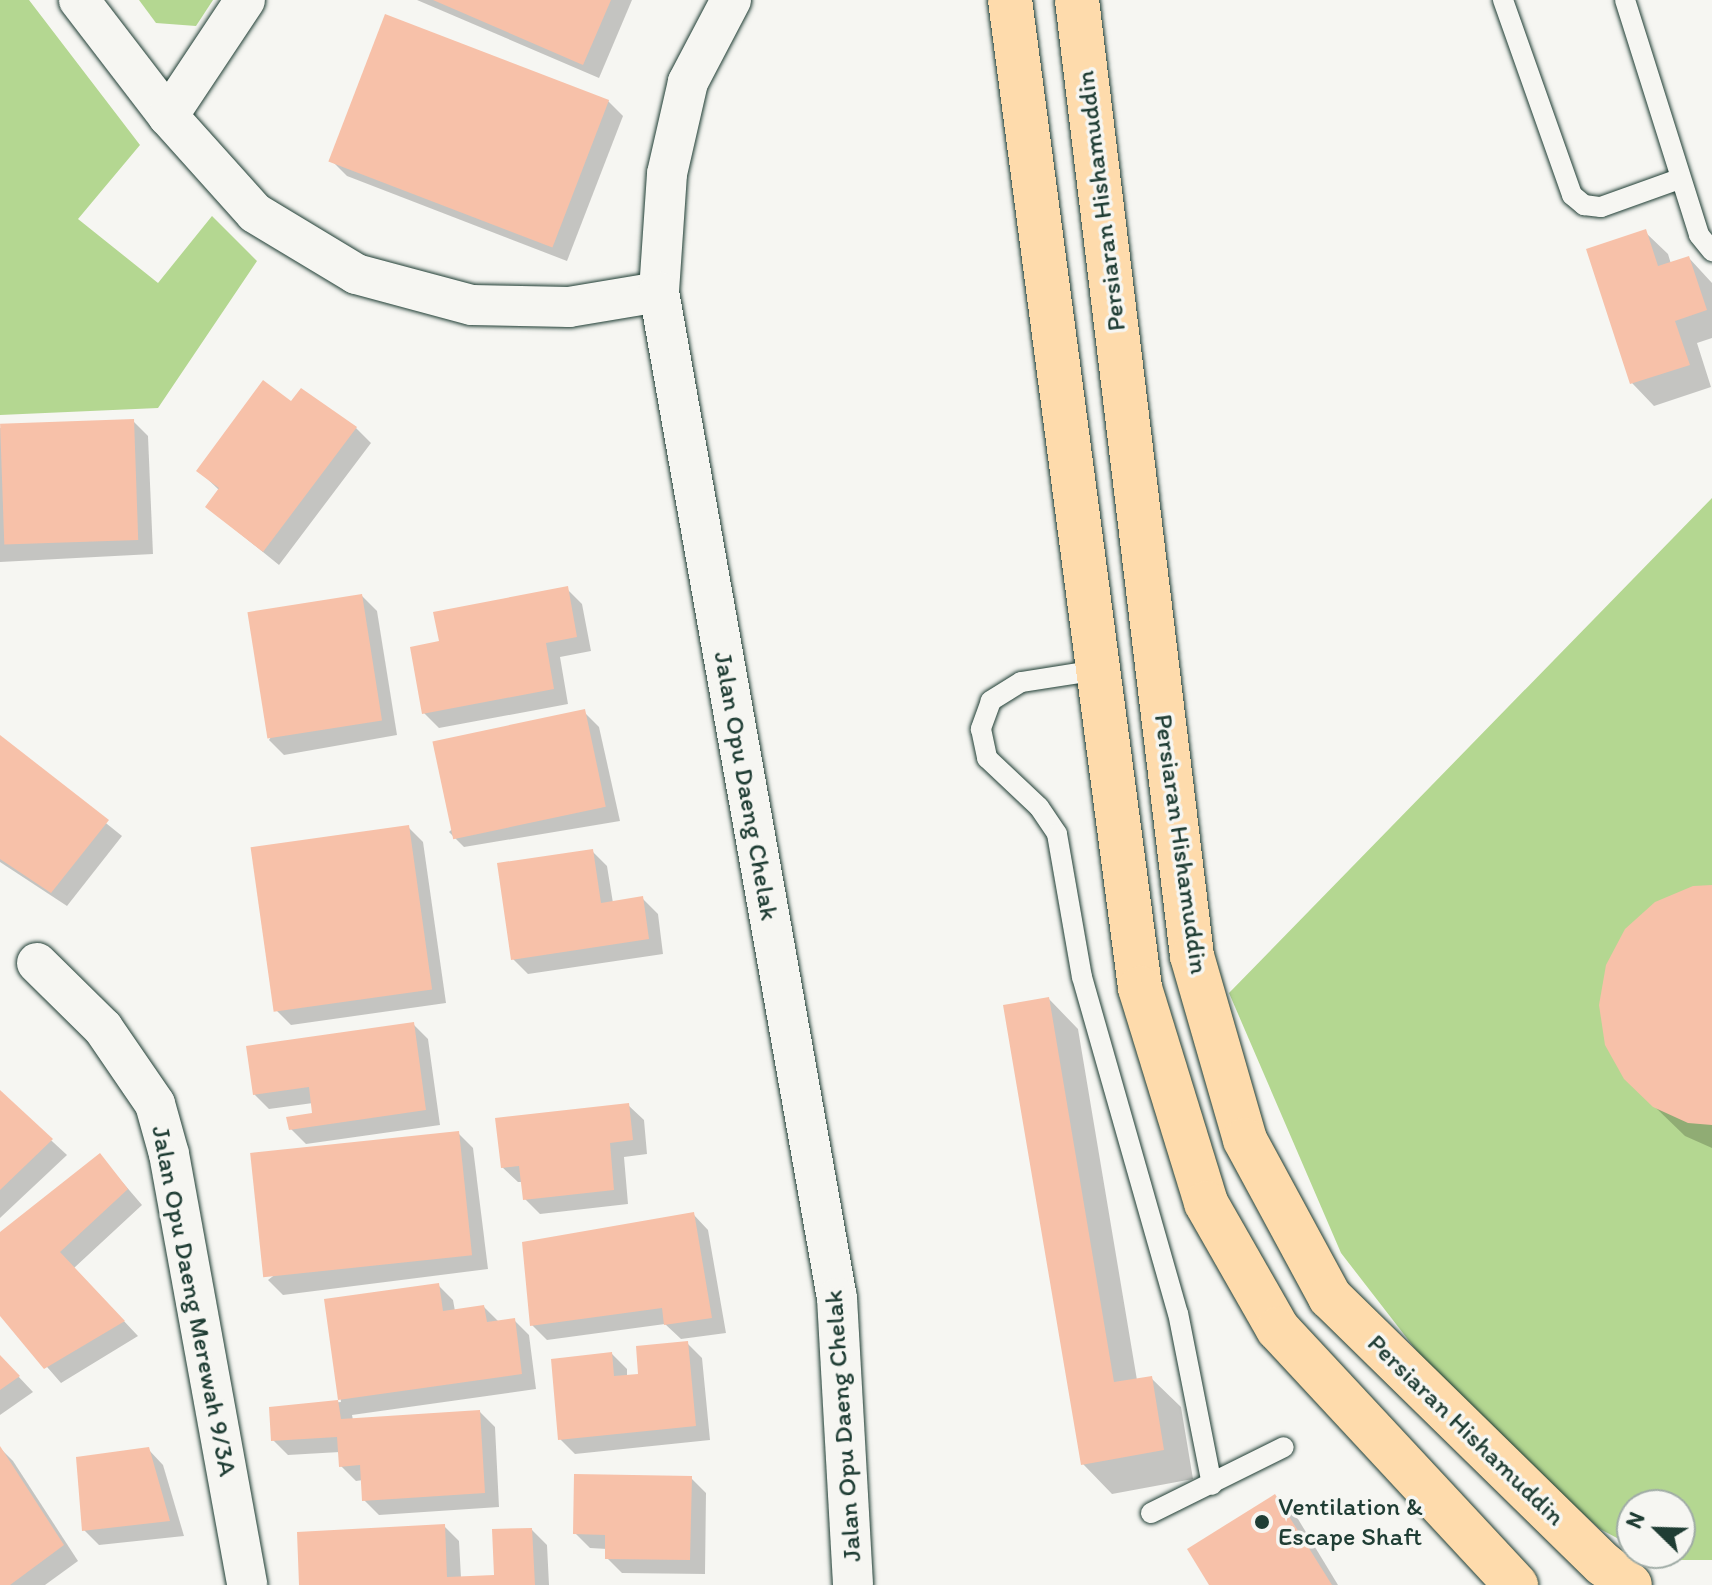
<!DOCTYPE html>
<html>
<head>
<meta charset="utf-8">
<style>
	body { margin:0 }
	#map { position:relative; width:1712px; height:1585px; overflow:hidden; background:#f6f6f2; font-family:Itim,sans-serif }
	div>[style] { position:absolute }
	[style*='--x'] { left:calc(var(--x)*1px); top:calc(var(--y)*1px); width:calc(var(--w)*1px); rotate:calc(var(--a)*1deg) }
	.green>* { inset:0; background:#b4d791 }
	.shadow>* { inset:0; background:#0003 }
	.building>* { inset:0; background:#f7c1a9; transform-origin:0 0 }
	.roads { filter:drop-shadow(0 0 2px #1f3d34) drop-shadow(0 0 2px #1f3d34) }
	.lane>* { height:20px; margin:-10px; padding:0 10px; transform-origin:10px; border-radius:10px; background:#f6f6f2 }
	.street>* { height:40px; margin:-20px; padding:0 20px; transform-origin:20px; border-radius:20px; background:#f6f6f2 }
	.primary>* { height:44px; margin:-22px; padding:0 22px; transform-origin:22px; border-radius:22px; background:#fedbac }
	.dots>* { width:22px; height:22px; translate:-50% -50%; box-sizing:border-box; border:4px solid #f6f6f2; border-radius:50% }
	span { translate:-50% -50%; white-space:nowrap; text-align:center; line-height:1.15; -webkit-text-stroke:7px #f6f6f2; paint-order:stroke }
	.street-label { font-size:26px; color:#1f3d34 }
	.poi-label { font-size:26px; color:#1f3d34 }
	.left { translate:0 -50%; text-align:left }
	.north { position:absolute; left:1616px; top:1489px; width:80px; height:80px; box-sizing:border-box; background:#f6f6f2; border:2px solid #a0aca6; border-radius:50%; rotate:293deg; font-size:22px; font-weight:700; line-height:32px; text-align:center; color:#1f3d34 }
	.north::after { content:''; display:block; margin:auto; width:28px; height:36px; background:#1f3d34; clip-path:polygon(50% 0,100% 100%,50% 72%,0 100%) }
</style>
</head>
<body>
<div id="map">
	<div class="green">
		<div style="clip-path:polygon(0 0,29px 0,140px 145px,78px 219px,158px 283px,212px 216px,257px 261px,158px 408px,0 415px)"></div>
		<div style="clip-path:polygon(139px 0,213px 0,196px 26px,156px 23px)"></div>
		<div style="clip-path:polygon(1712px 498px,1712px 1560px,1659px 1560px,1646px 1553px,1680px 1553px,1680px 1505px,1632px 1505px,1632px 1546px,1600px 1529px,1454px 1399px,1341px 1253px,1229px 993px)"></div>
	</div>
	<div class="shadow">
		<div style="clip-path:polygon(417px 0,632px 0,599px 78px)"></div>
		<div style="clip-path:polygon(608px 101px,623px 116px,567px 261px,347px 176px,332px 161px)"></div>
		<div style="clip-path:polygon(1645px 232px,1668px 254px,1671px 264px,1689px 258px,1712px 283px,1712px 338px,1697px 343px,1711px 387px,1654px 406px,1632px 383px)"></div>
		<div style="clip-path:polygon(292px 403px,356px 428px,371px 443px,279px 565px,207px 507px,219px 490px,199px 471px)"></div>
		<div style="clip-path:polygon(133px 421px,148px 436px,153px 554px,0 562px,0 428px)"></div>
		<div style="clip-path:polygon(567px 589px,582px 604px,591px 651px,560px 657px,568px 704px,439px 728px,424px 713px,441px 643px)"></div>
		<div style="clip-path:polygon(362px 596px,377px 611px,397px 735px,284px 755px,269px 740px)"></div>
		<div style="clip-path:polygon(584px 712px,599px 727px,620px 821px,464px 847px,449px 832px)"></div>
		<div style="clip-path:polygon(0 738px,122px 836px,67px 906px,0 862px)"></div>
		<div style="clip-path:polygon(408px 827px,423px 842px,446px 1003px,291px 1025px,276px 1010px)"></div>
		<div style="clip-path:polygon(592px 851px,607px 866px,613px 903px,643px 899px,658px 914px,663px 954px,528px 974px,513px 959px)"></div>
		<div style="clip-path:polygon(1712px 887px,1712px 1148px,1685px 1136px,1625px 1078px)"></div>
		<div style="clip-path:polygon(1049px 999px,1078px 1029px,1137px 1380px,1151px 1378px,1181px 1407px,1193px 1479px,1112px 1494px,1083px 1464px)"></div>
		<div style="clip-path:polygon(413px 1024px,428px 1039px,440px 1125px,306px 1144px,291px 1129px,314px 1115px,313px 1103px,269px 1109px,254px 1094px)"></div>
		<div style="clip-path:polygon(0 1093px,67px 1155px,0 1218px)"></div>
		<div style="clip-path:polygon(628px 1105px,644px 1120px,647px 1154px,624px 1157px,628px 1204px,540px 1214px,525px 1199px,523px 1182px,518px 1182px,502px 1167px)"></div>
		<div style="clip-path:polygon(458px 1133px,473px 1148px,488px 1269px,283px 1295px,268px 1280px)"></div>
		<div style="clip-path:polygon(100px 1156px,142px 1205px,74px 1268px,138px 1336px,61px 1383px,0 1313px,0 1234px)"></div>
		<div style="clip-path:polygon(693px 1214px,708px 1230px,726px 1333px,681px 1339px,665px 1324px,547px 1340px,532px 1325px)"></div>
		<div style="clip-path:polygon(438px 1285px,453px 1300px,455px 1311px,484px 1307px,499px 1322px,514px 1320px,529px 1335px,536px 1389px,352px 1415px,353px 1420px,480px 1412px,495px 1427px,499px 1507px,379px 1515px,364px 1500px,363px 1480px,356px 1481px,341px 1466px,340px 1452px,288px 1455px,273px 1440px,271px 1408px,341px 1402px,327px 1301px)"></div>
		<div style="clip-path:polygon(687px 1343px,702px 1358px,710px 1440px,575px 1454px,560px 1439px,612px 1354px,627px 1369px,627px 1377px,641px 1375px)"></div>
		<div style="clip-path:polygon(0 1357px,33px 1392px,0 1415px)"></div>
		<div style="clip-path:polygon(0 1448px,13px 1461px,78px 1561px,45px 1585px,0 1585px)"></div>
		<div style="clip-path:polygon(148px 1449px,163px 1465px,184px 1536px,99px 1545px,84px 1530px)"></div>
		<div style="clip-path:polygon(691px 1478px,706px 1493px,705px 1574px,622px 1573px,607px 1558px,607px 1549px,590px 1548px,575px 1533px)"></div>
		<div style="clip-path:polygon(1275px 1497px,1298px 1519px,1338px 1585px,1211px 1585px)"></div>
		<div style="clip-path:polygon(444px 1526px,459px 1541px,461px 1578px,496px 1576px,532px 1530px,547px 1545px,549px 1585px,301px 1585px)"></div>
	</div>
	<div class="building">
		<div style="clip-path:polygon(433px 0,611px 0,583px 65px)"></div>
		<div style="left:385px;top:14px;width:240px;height:158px;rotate:21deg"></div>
		<div style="clip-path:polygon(1646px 229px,1658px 266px,1689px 256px,1707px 310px,1675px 321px,1690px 365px,1630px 384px,1586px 249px)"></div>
		<div style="clip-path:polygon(263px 380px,291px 401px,301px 388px,357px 427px,263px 552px,205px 507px,219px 488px,196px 471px)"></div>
		<div style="left:134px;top:419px;width:121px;height:134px;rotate:88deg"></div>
		<div style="clip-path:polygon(568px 586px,577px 637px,546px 643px,554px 689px,422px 714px,410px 647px,439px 641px,433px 612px)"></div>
		<div style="left:362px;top:594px;width:128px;height:116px;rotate:81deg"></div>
		<div style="left:585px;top:709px;width:100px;height:156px;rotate:78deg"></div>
		<div style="clip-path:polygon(0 735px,109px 820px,51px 893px,0 859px)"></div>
		<div style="left:409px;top:825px;width:166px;height:160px;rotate:82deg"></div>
		<div style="clip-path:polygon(593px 849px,601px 903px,643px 896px,649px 939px,511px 960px,497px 863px)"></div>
		<div style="clip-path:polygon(1712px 885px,1712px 1125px,1688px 1123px,1653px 1107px,1624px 1079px,1605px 1045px,1599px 1005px,1606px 965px,1625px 929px,1655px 902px,1693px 886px)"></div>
		<div style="clip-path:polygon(1049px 997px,1114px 1382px,1152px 1376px,1164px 1450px,1081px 1465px,1003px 1005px)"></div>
		<div style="clip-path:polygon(414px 1022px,426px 1110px,289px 1130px,286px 1117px,312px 1113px,309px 1087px,253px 1095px,246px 1046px)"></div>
		<div style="clip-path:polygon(0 1090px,53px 1139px,0 1190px)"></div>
		<div style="clip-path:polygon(629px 1103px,633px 1140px,610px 1143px,614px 1190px,523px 1200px,519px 1166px,501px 1168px,495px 1118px)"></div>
		<div style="left:459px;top:1131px;width:125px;height:210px;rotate:84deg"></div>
		<div style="clip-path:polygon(100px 1153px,128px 1189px,60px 1252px,125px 1321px,44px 1369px,0 1316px,0 1232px)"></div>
		<div style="clip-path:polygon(694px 1212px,712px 1318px,664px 1325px,662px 1308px,530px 1326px,522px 1242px)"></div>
		<div style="clip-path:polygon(439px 1283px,443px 1311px,484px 1305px,487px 1322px,515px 1318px,522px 1374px,338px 1400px,324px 1299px)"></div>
		<div style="clip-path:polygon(688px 1341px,696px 1426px,558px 1440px,551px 1359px,612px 1352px,614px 1376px,638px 1374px,636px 1346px)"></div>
		<div style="clip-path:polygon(0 1355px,20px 1376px,0 1390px)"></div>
		<div style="clip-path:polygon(338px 1400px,341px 1419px,480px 1410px,485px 1493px,362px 1501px,360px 1465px,339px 1467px,337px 1437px,271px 1441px,269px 1407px)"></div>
		<div style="clip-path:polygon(0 1446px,64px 1545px,10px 1585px,0 1585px)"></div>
		<div style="clip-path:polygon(149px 1447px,170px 1521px,82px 1531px,76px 1457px)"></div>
		<div style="clip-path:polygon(574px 1474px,692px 1476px,690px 1560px,605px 1559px,605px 1535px,573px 1534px)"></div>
		<div style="clip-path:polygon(1275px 1494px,1332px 1585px,1209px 1585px,1187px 1549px)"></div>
		<div style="clip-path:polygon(445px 1524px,447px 1577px,494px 1575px,492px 1529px,532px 1528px,535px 1585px,299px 1585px,297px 1532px)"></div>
	</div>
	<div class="roads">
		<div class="lane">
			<div style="--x:1503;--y:0;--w:207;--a:70.5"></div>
			<div style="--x:1572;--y:195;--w:16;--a:40"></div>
			<div style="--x:1584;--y:205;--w:17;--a:7"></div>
			<div style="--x:1601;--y:207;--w:83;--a:-19.7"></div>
			<div style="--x:1625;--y:0;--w:246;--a:72.5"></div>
			<div style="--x:1699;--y:235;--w:21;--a:51"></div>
			<div style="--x:1098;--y:670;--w:78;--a:171.1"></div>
			<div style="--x:1021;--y:682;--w:36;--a:148"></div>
			<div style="--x:991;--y:701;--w:30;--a:110"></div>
			<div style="--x:981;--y:729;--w:30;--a:78"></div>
			<div style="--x:987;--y:758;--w:71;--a:43.3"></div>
			<div style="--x:1039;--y:807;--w:32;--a:56"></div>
			<div style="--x:1057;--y:834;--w:145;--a:80.1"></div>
			<div style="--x:1082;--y:977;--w:349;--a:74.1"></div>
			<div style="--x:1178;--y:1313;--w:175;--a:78.8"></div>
			<div style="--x:1151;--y:1513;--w:148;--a:-26.4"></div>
		</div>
		<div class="street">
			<div style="--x:79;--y:0;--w:146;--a:52.5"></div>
			<div style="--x:168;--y:116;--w:130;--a:48.1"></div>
			<div style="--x:255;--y:213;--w:118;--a:31.1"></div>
			<div style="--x:356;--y:274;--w:120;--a:15"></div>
			<div style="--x:472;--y:305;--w:97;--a:1.2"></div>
			<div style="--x:569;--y:307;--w:91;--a:-9.5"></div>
			<div style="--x:731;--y:0;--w:93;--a:117.7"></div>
			<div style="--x:688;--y:82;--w:94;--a:102.9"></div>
			<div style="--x:667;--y:174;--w:118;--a:93.9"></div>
			<div style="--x:659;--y:292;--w:1022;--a:79.97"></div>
			<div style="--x:837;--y:1298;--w:287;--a:86.8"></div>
			<div style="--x:168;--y:116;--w:139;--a:-56.4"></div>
			<div style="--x:37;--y:963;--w:93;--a:44.6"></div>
			<div style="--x:103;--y:1028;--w:92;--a:55.6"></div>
			<div style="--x:155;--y:1104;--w:52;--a:74.4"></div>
			<div style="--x:169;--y:1154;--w:438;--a:79.7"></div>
		</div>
		<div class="primary">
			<div style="--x:1010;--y:0;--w:997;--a:82.5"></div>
			<div style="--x:1140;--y:988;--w:225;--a:72.9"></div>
			<div style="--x:1206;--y:1203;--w:145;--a:60.3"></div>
			<div style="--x:1278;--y:1329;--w:350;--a:47.1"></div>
			<div style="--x:1077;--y:0;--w:963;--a:83.14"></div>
			<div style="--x:1192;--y:956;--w:191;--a:73.9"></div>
			<div style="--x:1245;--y:1140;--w:179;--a:61.6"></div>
			<div style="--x:1330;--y:1297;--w:382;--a:44.4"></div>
			<div style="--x:1603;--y:1564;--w:34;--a:38"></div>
		</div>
	</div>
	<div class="dots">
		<div style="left:1262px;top:1522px;background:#1f3d34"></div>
	</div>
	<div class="street-label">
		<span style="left:1101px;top:201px;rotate:-97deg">Persiaran Hishamuddin</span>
		<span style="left:746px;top:786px;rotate:80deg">Jalan Opu Daeng Chelak</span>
		<span style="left:1181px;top:844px;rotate:82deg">Persiaran Hishamuddin</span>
		<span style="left:194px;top:1301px;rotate:79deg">Jalan Opu Daeng Merewah 9/3A</span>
		<span style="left:843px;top:1426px;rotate:-94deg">Jalan Opu Daeng Chelak</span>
		<span style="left:1466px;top:1430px;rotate:44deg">Persiaran Hishamuddin</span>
	</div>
	<div class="poi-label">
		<span class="left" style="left:1278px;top:1522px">Ventilation &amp;<br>Escape Shaft</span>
	</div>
	<div class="north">N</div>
</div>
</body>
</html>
